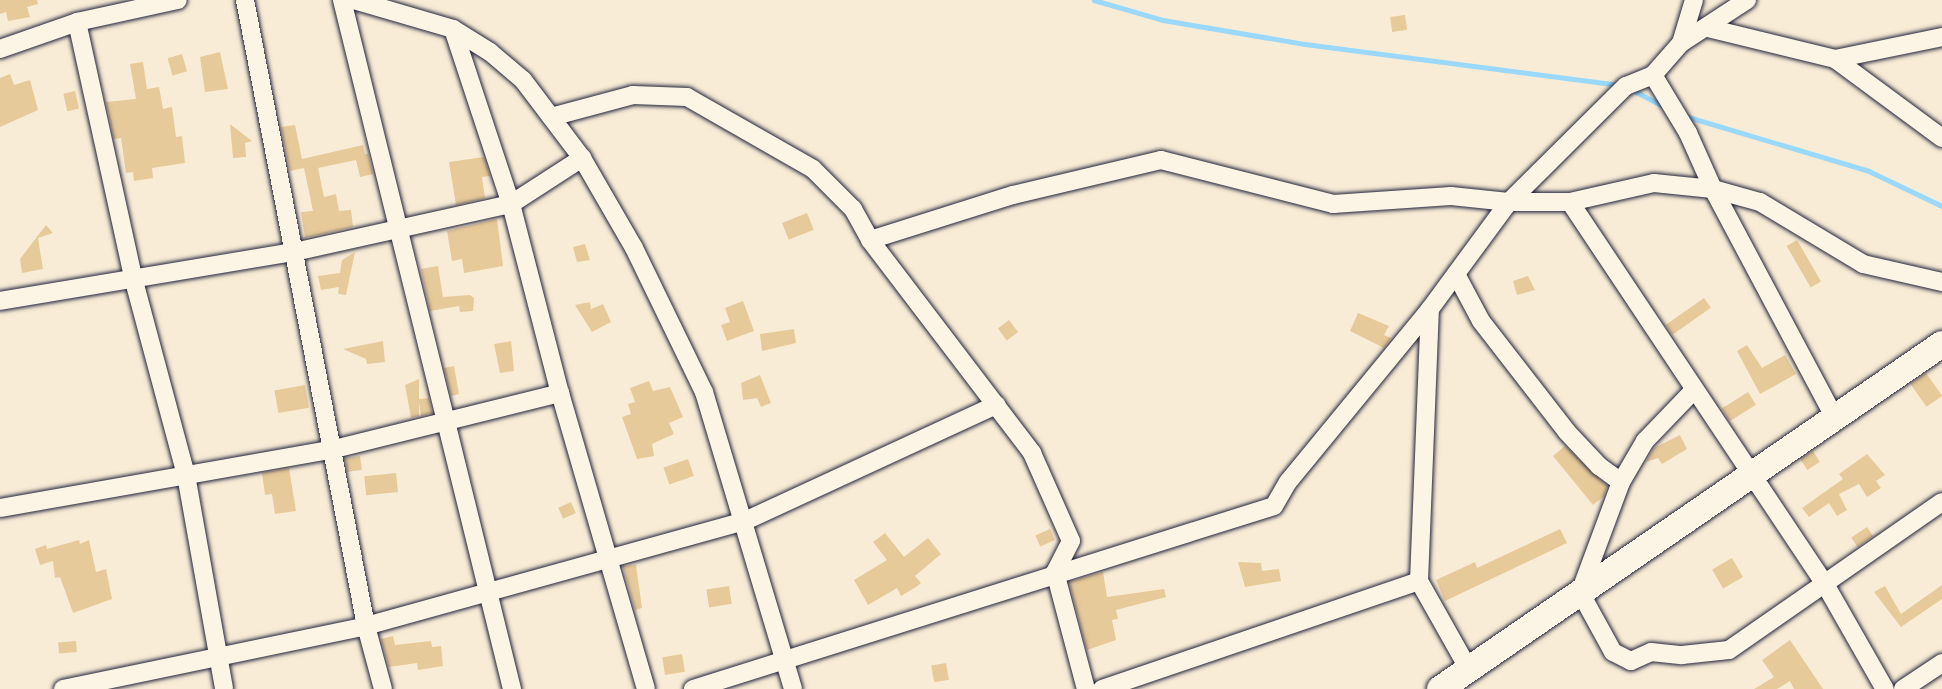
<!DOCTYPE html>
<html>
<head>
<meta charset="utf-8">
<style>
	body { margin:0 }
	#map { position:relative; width:1942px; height:689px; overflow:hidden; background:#f8ecd6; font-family:Delius,sans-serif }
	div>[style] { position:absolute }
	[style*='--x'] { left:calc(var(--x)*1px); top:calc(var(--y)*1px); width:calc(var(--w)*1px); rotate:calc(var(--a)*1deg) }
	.stream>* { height:4.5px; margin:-2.25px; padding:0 2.25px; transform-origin:2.25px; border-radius:2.25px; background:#9ad9fb }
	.building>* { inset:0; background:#e7ca9a; transform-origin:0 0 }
	.roads { filter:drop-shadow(0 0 2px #22223b) drop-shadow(0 0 2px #22223b) }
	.minor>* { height:18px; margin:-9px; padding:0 9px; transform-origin:9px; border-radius:9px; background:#fcf5e5 }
	.secondary>* { height:26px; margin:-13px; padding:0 13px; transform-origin:13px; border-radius:13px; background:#fcf5e5 }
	span { translate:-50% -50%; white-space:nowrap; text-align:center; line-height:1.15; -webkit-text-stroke:5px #fcf5e5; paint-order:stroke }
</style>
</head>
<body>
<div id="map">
	<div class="stream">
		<div style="--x:1094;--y:0;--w:72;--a:16.2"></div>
		<div style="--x:1163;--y:20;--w:144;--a:9.6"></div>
		<div style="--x:1305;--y:44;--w:319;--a:7.4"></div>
		<div style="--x:1631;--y:89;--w:36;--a:28"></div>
		<div style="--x:1685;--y:116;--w:192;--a:16.6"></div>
		<div style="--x:1869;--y:171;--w:81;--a:25.6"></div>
	</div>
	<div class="building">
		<div style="clip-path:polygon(0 0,37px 0,38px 4px,27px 7px,30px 17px,8px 21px,6px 12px,0 14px)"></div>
		<div style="left:1405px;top:15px;width:15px;height:15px;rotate:82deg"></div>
		<div style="clip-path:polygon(220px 52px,228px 89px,205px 92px,200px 57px)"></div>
		<div style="left:182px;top:54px;width:18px;height:15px;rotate:74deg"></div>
		<div style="clip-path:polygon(143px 62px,147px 89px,159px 87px,163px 109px,172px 107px,176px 137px,182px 136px,185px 163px,152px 168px,153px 178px,134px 181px,133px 172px,126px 173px,121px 138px,114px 139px,106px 102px,136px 99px,130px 64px)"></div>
		<div style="clip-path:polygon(10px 74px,14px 85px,30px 80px,38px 110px,0 127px,0 78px)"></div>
		<div style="left:75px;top:91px;width:18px;height:12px;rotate:77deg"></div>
		<div style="clip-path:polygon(230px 124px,252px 141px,245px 143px,246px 157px,233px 158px)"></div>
		<div style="clip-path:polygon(295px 125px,302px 159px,363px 145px,365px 154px,368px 154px,373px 174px,360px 177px,356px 160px,318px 168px,324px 197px,336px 194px,339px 211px,351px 210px,353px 227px,305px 238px,301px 212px,313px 211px,304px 168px,290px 171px,281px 127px)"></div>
		<div style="clip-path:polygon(484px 157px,490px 176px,482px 177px,485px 198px,456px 205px,449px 162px)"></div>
		<div style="left:807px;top:213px;width:18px;height:27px;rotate:68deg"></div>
		<div style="clip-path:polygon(497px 219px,503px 266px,464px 273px,462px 259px,452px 261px,447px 231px)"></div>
		<div style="clip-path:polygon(46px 225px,53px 233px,38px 238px,43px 269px,22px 273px,20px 259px)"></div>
		<div style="left:1797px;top:240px;width:48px;height:12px;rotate:60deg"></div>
		<div style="clip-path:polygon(585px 244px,590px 260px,577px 262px,573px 247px)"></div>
		<div style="clip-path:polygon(355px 252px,346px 295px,338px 294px,339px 287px,321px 290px,318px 276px,340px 273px,342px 260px)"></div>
		<div style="clip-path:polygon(438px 266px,443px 297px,470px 295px,474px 298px,473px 311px,460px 312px,459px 306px,430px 311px,421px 269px)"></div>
		<div style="clip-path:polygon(1528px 276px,1535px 290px,1517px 295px,1513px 281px)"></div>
		<div style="left:1704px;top:298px;width:12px;height:47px;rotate:55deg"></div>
		<div style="clip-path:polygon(743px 301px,754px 331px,727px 341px,721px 325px,730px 322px,725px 308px)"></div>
		<div style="clip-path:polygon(590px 302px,591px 309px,603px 304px,611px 322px,592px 332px,575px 305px)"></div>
		<div style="clip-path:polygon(1358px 313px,1389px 326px,1384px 335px,1391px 338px,1384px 348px,1350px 331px)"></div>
		<div style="left:1009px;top:320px;width:15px;height:14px;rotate:53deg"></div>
		<div style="clip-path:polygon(794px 329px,796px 343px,762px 351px,760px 334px)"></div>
		<div style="clip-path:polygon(383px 341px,385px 362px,367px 364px,366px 359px,343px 349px)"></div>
		<div style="clip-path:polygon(511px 341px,514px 371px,500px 373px,494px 344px)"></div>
		<div style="clip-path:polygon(1747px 345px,1762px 368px,1785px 355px,1796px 374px,1760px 394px,1737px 351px)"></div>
		<div style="clip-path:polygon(454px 366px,459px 394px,451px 396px,444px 368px)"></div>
		<div style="left:1926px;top:373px;width:28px;height:19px;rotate:55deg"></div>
		<div style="clip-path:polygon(760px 375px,771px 403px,761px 407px,757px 398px,743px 400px,741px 383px)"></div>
		<div style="clip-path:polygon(419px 379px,419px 399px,429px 398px,432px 413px,421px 416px,419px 403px,419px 416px,411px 418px,405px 385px)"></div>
		<div style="clip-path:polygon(649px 381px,653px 391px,670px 387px,683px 417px,669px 423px,674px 434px,652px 444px,654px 456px,637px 459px,622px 417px,631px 414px,628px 404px,635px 402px,630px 388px)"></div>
		<div style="left:305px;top:385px;width:23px;height:31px;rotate:80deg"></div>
		<div style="left:1748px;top:392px;width:15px;height:31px;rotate:58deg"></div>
		<div style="clip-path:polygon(1680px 435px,1687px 449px,1662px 464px,1658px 458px,1646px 462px,1654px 448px)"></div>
		<div style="clip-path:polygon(1565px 446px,1607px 486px,1604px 496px,1593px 505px,1553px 456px)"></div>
		<div style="left:1813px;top:451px;width:13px;height:15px;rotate:58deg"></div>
		<div style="clip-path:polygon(1867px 454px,1885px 475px,1876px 481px,1881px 488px,1867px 497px,1859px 484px,1839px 494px,1847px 510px,1837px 516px,1829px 503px,1809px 517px,1802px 508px,1843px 479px,1839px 474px)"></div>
		<div style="left:360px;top:456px;width:14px;height:15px;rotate:82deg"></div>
		<div style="left:688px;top:459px;width:18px;height:26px;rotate:71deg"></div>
		<div style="clip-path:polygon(289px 468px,296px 511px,275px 514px,272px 494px,265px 495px,262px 473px)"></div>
		<div style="left:396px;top:473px;width:19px;height:32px;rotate:84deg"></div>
		<div style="left:571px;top:502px;width:12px;height:14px;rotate:66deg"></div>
		<div style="left:1867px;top:527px;width:11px;height:19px;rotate:56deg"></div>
		<div style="left:1050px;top:529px;width:12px;height:16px;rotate:66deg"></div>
		<div style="clip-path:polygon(1560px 529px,1567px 543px,1445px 601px,1436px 580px,1475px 562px,1477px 568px)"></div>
		<div style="clip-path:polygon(885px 533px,904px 557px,928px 538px,941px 554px,915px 576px,921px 583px,916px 587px,901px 596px,897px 588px,868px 605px,854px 580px,887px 560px,873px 542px)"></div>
		<div style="clip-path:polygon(79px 540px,80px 544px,89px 540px,96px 572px,106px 569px,112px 599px,73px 613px,60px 577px,55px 578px,53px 561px,40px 565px,35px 549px,46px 545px,47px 549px)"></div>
		<div style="left:1732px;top:558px;width:22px;height:23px;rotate:60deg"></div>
		<div style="clip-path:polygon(1238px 562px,1261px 563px,1262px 571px,1279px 569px,1281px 581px,1245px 587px)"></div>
		<div style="clip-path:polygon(636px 565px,642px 608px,635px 610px,623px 566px)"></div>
		<div style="clip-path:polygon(1103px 572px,1107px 597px,1164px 589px,1166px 597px,1116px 610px,1118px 619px,1112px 620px,1116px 640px,1087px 650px,1069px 582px)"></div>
		<div style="clip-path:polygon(1942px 585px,1942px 599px,1901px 627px,1874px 592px,1885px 586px,1901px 614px)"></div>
		<div style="left:729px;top:586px;width:18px;height:23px;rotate:81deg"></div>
		<div style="clip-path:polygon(393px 636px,395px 645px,431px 641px,432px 647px,441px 646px,443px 666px,418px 670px,417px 663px,389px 667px,381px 639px)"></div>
		<div style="clip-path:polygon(1790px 640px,1823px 689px,1794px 689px,1790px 681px,1777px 689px,1754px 689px,1774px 677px,1762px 660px)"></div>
		<div style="left:76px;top:641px;width:11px;height:18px;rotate:85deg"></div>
		<div style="left:682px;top:654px;width:18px;height:20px;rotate:81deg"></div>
		<div style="left:946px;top:663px;width:17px;height:15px;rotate:80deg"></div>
	</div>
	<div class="roads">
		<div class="minor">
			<div style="--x:245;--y:0;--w:638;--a:79.06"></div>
			<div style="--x:366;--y:626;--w:65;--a:74.9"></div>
			<div style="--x:342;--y:0;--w:710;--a:76.14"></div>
			<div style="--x:354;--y:0;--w:103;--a:16.3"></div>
			<div style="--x:453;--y:29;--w:44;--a:31.9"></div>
			<div style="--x:490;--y:52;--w:43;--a:40.3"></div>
			<div style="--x:523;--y:80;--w:98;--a:52.9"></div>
			<div style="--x:582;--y:158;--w:104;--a:60"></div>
			<div style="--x:634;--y:248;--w:160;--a:64.1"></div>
			<div style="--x:704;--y:392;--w:310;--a:73.3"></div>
			<div style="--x:77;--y:22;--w:265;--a:77.6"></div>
			<div style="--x:134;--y:281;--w:201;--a:75"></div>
			<div style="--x:186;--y:475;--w:217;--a:79.9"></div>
			<div style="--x:1708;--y:28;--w:131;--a:13.7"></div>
			<div style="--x:1835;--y:59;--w:109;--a:-11.6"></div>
			<div style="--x:453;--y:29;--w:184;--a:71.7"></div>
			<div style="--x:511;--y:204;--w:195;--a:75.5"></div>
			<div style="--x:560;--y:393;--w:308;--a:73.8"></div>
			<div style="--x:1681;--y:43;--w:45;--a:-73.2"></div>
			<div style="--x:0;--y:49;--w:82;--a:-19.3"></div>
			<div style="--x:77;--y:22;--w:103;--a:-12.3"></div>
			<div style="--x:1835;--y:59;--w:133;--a:36.4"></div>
			<div style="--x:1653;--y:75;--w:68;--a:58.9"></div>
			<div style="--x:1688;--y:133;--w:61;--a:65.9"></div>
			<div style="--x:1713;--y:189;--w:258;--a:62"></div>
			<div style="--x:551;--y:117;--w:85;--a:-15"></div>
			<div style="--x:633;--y:95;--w:54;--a:2.1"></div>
			<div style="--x:687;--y:97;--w:145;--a:29.7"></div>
			<div style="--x:813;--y:169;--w:57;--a:45"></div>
			<div style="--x:853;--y:209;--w:35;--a:61"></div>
			<div style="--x:870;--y:240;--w:268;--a:52.7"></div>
			<div style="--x:1032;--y:453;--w:96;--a:66.1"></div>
			<div style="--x:1071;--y:541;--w:35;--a:117"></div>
			<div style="--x:1055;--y:572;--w:121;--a:75.2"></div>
			<div style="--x:1570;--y:202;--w:459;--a:56.3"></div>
			<div style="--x:1825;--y:584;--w:121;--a:60.3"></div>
			<div style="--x:870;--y:240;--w:150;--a:-17.5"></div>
			<div style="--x:1013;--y:195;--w:152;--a:-13.3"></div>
			<div style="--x:1161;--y:160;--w:178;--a:14.3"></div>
			<div style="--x:1333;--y:204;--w:118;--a:-3.9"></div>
			<div style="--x:1451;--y:196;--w:58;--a:5.9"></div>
			<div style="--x:1509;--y:202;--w:61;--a:0"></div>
			<div style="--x:1570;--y:202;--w:86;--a:-12.7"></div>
			<div style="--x:1654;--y:183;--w:59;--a:5.8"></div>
			<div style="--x:1713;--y:189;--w:49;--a:15.5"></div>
			<div style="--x:1760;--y:202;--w:120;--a:31"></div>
			<div style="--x:1863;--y:264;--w:81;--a:12.8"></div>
			<div style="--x:1456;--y:274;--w:53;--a:62"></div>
			<div style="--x:1481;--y:321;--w:140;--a:52.2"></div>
			<div style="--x:1567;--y:432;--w:47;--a:46.7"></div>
			<div style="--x:1599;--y:466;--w:27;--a:36"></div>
			<div style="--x:0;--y:301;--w:298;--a:-9.5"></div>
			<div style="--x:294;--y:252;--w:222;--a:-12.5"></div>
			<div style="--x:511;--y:204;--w:85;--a:-32.9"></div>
			<div style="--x:1694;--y:390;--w:71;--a:133.9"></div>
			<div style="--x:1645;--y:441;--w:48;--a:120.3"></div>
			<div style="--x:1621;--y:482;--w:117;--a:110.4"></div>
			<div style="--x:1580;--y:592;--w:68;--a:61.2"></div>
			<div style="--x:1613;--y:652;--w:20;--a:27"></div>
			<div style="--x:1631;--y:661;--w:22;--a:-24"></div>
			<div style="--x:1651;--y:652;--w:31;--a:6"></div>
			<div style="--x:1682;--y:655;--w:47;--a:-6.1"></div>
			<div style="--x:1729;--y:650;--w:259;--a:-34.8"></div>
			<div style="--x:0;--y:508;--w:339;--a:-10"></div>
			<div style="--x:334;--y:449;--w:233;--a:-13.9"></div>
			<div style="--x:1419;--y:581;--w:272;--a:-87.7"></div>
			<div style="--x:63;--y:689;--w:309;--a:-11.7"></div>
			<div style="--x:366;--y:626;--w:393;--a:-15.5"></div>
			<div style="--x:745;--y:521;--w:277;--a:-24.8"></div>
			<div style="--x:693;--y:689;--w:609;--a:-17.48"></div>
			<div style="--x:1274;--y:506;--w:28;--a:-60"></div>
			<div style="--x:1288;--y:482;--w:224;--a:-50.6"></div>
			<div style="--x:1430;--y:309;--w:133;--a:-53.6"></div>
			<div style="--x:1509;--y:202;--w:165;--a:-44.8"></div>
			<div style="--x:1626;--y:86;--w:29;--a:-22"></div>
			<div style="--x:1653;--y:75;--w:43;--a:-48.8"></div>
			<div style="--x:1681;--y:43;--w:79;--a:-33.1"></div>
			<div style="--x:1102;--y:689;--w:335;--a:-18.8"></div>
			<div style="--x:1419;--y:581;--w:100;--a:60.6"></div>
			<div style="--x:1903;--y:689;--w:47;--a:-33.7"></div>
		</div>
		<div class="secondary">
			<div style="--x:1440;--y:689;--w:609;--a:-34.5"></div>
		</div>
	</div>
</div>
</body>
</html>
